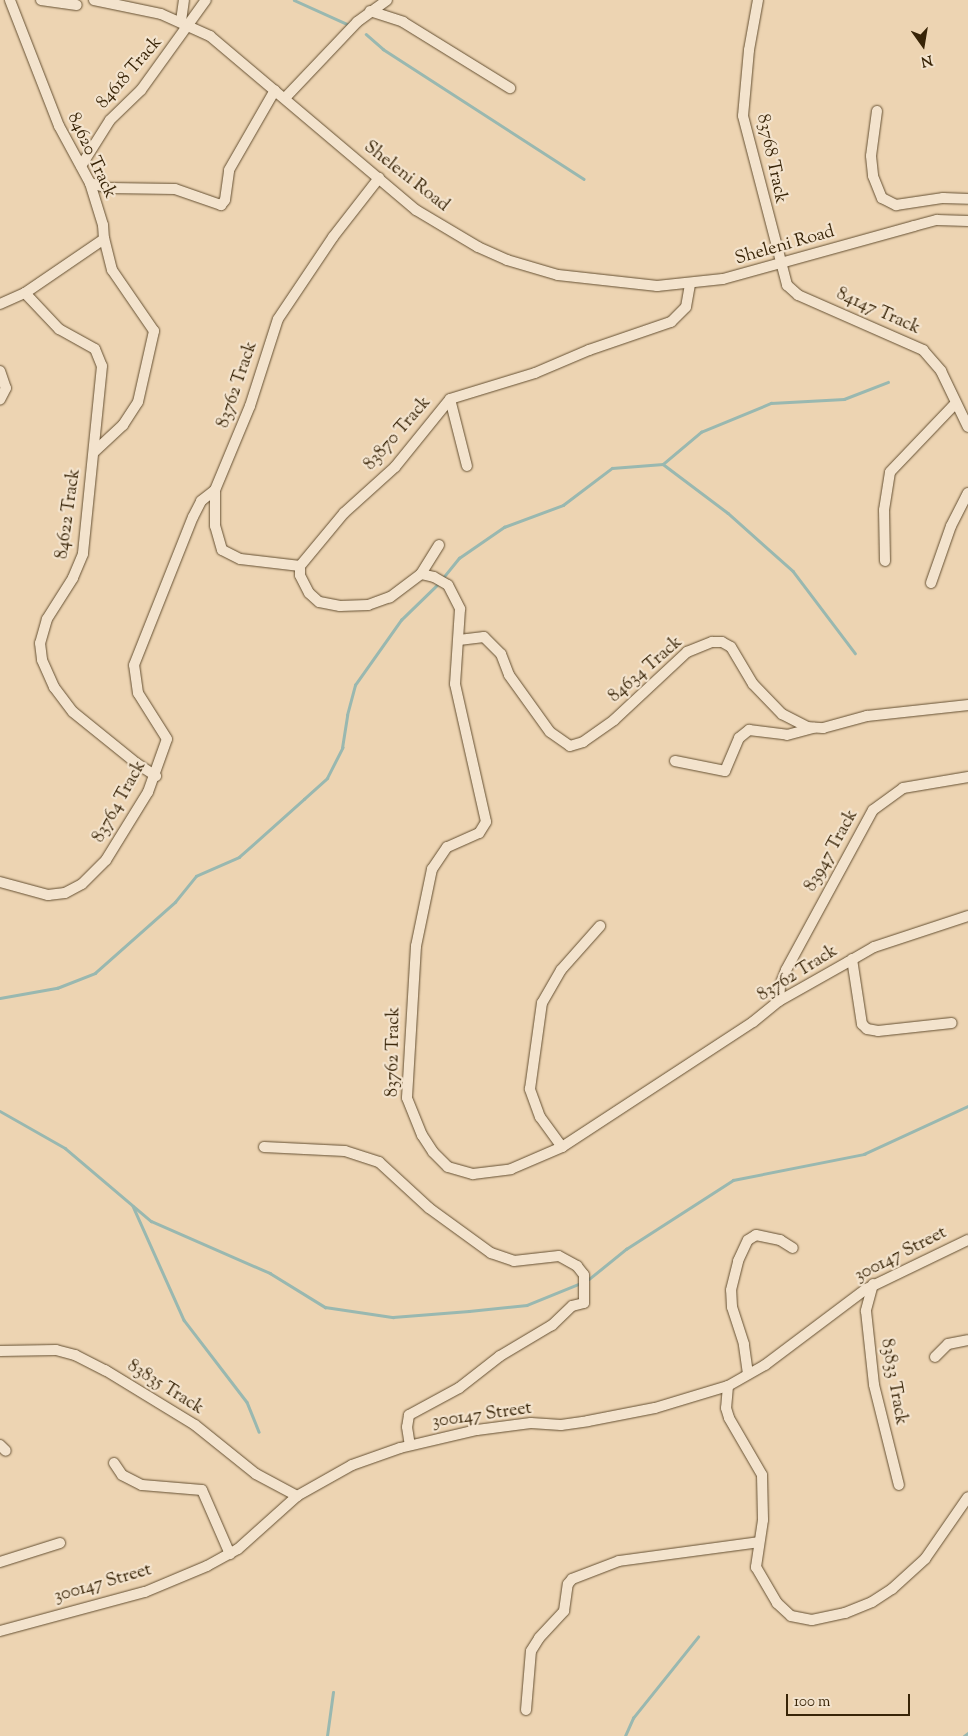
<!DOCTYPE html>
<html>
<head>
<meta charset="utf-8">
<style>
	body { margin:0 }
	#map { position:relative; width:968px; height:1736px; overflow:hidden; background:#edd4b2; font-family:"Sorts Mill Goudy",serif }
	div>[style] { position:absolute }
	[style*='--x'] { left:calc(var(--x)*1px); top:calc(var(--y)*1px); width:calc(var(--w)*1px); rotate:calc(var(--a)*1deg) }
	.stream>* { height:2.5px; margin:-1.25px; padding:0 1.25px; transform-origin:1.25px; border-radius:1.25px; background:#99b8b0 }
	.roads { filter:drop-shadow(0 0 1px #655032) drop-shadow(0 0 1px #655032) }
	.minor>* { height:10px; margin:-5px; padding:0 5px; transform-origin:5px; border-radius:5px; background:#f3e3cd }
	span { translate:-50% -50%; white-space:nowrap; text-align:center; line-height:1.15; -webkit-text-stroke:4.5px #f3e3cd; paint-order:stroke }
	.street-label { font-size:18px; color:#382407 }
	.north { position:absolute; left:898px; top:20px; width:50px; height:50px; -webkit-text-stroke:4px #f3e3cd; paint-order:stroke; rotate:167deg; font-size:14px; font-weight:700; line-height:20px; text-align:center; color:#382407 }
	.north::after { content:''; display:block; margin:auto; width:18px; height:22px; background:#382407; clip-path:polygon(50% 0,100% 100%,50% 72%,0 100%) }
	.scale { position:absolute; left:786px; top:1694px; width:124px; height:22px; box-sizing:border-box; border:2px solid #382407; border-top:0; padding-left:6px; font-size:15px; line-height:18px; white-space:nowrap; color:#382407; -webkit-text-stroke:4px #f3e3cd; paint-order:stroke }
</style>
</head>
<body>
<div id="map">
	<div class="stream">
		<div style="--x:294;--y:0;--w:60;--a:24.4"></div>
		<div style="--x:366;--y:34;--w:23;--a:41"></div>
		<div style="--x:383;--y:49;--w:239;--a:32.9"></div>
		<div style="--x:663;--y:464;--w:50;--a:-40.1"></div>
		<div style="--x:701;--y:432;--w:76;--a:-22.5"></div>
		<div style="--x:771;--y:403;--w:73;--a:-3.1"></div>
		<div style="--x:844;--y:399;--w:47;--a:-21.1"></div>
		<div style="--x:442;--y:579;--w:27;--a:-51"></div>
		<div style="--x:459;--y:558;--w:55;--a:-34.6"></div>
		<div style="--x:504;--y:527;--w:63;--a:-20.4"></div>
		<div style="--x:563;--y:505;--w:61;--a:-37.1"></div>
		<div style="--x:612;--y:468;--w:51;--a:-4.5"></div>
		<div style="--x:663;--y:464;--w:81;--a:37"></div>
		<div style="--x:728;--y:513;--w:87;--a:41.7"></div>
		<div style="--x:793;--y:571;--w:103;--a:52.9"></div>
		<div style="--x:0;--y:998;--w:58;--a:-10"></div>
		<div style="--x:57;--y:988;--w:41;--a:-21.5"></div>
		<div style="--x:95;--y:973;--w:107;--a:-41.6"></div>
		<div style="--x:175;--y:902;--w:33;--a:-51"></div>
		<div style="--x:196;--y:876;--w:47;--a:-23.8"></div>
		<div style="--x:239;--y:857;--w:87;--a:-41.7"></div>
		<div style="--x:304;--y:799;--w:31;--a:-42"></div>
		<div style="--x:327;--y:778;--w:34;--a:-63"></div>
		<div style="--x:342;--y:748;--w:33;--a:-81"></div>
		<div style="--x:347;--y:715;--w:31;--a:-75"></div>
		<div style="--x:355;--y:685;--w:80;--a:-54.7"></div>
		<div style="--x:401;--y:620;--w:53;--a:-44.2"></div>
		<div style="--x:0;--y:1111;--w:75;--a:29.6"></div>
		<div style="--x:65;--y:1148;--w:113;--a:40.3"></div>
		<div style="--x:151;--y:1221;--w:130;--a:23.6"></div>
		<div style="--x:270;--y:1273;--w:65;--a:31.7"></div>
		<div style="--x:325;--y:1307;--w:69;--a:8.4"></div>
		<div style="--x:393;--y:1317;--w:76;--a:-4.5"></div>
		<div style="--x:469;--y:1311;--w:58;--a:-5.9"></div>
		<div style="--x:527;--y:1305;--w:58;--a:-22.2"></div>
		<div style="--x:133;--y:1206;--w:125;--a:65.9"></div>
		<div style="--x:184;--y:1320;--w:103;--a:52.5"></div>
		<div style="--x:247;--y:1402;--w:32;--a:68"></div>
		<div style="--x:589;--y:1279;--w:48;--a:-39"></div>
		<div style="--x:626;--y:1249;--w:127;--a:-32.8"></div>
		<div style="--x:733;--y:1180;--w:134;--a:-11.2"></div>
		<div style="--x:864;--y:1154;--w:115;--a:-24.8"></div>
		<div style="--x:327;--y:1736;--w:44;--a:-82.2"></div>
		<div style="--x:625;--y:1736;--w:20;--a:-66"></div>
		<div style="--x:633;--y:1718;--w:104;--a:-51.3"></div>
		<div style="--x:964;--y:1736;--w:5;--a:-37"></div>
	</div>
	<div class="roads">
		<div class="minor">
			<div style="--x:41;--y:0;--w:36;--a:8"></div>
			<div style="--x:94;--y:0;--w:68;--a:11.8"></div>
			<div style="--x:161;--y:14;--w:54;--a:24.2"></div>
			<div style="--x:210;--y:36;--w:270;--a:40.2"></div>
			<div style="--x:416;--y:210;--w:72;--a:30.8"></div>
			<div style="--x:478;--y:247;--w:32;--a:24"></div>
			<div style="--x:507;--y:260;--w:53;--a:16.4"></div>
			<div style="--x:558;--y:275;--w:100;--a:6.3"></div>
			<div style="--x:657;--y:286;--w:66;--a:-6.1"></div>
			<div style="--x:723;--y:279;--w:198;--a:-15.5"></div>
			<div style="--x:914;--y:226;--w:24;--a:-15"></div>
			<div style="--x:937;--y:220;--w:31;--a:2"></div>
			<div style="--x:758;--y:0;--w:51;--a:100.2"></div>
			<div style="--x:749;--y:50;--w:66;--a:95.2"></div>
			<div style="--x:743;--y:116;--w:175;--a:75.4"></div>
			<div style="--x:787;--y:285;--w:15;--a:42"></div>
			<div style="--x:798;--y:295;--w:137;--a:23.7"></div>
			<div style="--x:923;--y:350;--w:28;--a:49"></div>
			<div style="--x:941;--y:371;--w:62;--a:64.3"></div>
			<div style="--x:370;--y:11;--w:35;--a:18"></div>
			<div style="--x:403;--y:22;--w:126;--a:31.7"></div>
			<div style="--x:181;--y:21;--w:21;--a:-82"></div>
			<div style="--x:285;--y:98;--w:105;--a:-46.5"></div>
			<div style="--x:357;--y:22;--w:37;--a:-36"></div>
			<div style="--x:877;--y:111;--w:45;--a:97.6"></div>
			<div style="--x:871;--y:156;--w:20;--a:84"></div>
			<div style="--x:873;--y:176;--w:24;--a:68"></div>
			<div style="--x:882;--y:198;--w:16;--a:27"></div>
			<div style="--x:896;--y:205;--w:48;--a:-8.5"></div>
			<div style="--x:943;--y:198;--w:25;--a:2"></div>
			<div style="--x:81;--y:166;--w:54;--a:-57.8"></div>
			<div style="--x:110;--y:120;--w:43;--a:-44.1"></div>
			<div style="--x:141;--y:90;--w:111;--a:-54.2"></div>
			<div style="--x:90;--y:183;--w:20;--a:15"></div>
			<div style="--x:109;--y:188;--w:66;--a:0.9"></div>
			<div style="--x:175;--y:189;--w:49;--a:19.2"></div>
			<div style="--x:221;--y:205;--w:6;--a:-51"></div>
			<div style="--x:225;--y:200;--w:30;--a:-82"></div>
			<div style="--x:229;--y:170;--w:92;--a:-60.1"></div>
			<div style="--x:25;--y:293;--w:50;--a:46.6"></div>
			<div style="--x:59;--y:329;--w:41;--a:29.1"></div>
			<div style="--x:95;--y:349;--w:18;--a:68"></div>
			<div style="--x:102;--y:366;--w:189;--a:95.8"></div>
			<div style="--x:83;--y:554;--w:26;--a:113"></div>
			<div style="--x:73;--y:578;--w:49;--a:122.4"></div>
			<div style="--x:47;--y:619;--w:25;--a:106"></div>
			<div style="--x:40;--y:643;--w:17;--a:83"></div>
			<div style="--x:42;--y:660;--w:30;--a:66"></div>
			<div style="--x:54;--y:687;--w:31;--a:53"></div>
			<div style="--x:73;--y:712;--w:81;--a:39"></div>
			<div style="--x:136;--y:763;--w:24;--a:33"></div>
			<div style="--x:0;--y:304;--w:27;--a:-24"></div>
			<div style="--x:25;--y:293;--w:96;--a:-34.4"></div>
			<div style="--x:104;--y:239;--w:14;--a:-94"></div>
			<div style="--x:103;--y:225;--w:44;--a:-107.2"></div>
			<div style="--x:90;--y:183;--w:65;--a:-118.5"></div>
			<div style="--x:59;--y:126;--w:135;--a:-111.3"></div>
			<div style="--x:0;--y:371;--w:18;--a:71"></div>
			<div style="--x:6;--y:388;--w:13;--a:117"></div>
			<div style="--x:450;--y:399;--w:69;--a:75.8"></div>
			<div style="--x:94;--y:452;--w:40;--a:-43"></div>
			<div style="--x:123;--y:425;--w:27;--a:-57"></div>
			<div style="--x:138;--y:402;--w:73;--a:-77.3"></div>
			<div style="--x:154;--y:331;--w:74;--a:-124.5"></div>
			<div style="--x:112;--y:270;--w:32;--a:-104"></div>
			<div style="--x:439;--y:545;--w:34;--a:122"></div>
			<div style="--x:421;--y:574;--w:39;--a:143"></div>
			<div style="--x:390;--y:597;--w:23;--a:160"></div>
			<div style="--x:368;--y:605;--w:28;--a:178"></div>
			<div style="--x:340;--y:606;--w:21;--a:-169"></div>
			<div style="--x:319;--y:602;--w:13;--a:-138"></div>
			<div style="--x:309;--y:593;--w:20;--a:-117"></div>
			<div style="--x:300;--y:575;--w:9;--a:-90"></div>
			<div style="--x:300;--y:566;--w:69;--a:-50.3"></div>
			<div style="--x:344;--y:513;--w:69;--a:-42"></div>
			<div style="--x:395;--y:467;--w:87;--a:-51"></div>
			<div style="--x:450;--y:399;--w:89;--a:-17"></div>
			<div style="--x:535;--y:373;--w:59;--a:-23.1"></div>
			<div style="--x:589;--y:350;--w:87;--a:-18.9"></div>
			<div style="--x:671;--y:322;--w:21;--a:-45"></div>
			<div style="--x:686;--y:307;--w:23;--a:-80"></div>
			<div style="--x:885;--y:561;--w:51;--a:-91.1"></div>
			<div style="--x:884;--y:510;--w:38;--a:-81"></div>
			<div style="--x:890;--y:472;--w:94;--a:-46.3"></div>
			<div style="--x:300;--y:566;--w:60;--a:-173.3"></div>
			<div style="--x:240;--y:559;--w:20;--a:-153"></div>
			<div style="--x:222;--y:550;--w:25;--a:-106"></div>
			<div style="--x:215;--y:526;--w:36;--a:-90"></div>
			<div style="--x:215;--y:490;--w:91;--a:-67.4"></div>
			<div style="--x:250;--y:406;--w:91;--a:-72.2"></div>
			<div style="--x:278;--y:319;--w:99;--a:-56.1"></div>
			<div style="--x:333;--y:237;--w:75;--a:-52.1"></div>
			<div style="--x:421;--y:574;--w:13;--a:13"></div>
			<div style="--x:434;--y:577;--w:16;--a:30"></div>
			<div style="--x:448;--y:585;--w:27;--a:63"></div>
			<div style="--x:460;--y:609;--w:75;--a:93.8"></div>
			<div style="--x:455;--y:684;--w:141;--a:77.3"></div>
			<div style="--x:486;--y:822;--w:13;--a:122"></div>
			<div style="--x:479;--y:833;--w:35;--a:156"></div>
			<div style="--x:447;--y:847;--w:27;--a:124"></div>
			<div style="--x:432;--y:869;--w:79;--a:101.7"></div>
			<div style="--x:416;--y:946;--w:152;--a:93.4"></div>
			<div style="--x:407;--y:1098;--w:40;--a:68"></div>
			<div style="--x:422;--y:1135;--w:20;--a:57"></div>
			<div style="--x:433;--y:1152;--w:21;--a:45"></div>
			<div style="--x:448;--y:1167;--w:26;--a:16"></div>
			<div style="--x:473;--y:1174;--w:38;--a:-7"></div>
			<div style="--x:511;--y:1169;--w:56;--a:-23.3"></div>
			<div style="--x:562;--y:1147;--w:228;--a:-33.2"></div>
			<div style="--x:753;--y:1022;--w:33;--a:-39"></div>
			<div style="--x:779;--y:1001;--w:79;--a:-29.5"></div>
			<div style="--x:848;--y:962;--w:30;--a:-30"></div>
			<div style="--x:874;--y:947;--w:99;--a:-18.3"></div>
			<div style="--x:931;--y:583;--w:60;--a:-70.7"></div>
			<div style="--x:951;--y:526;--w:37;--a:-63"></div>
			<div style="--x:459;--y:640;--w:25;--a:-7"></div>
			<div style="--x:484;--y:637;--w:24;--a:45"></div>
			<div style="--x:501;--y:654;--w:22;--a:69"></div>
			<div style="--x:509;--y:675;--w:70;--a:54.3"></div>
			<div style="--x:550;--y:732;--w:24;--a:35"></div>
			<div style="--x:570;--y:746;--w:14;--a:-17"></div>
			<div style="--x:583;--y:742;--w:38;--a:-35"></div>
			<div style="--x:614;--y:720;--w:100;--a:-43"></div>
			<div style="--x:687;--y:652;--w:27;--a:-22"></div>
			<div style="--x:712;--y:642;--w:10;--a:0"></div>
			<div style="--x:722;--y:642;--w:10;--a:29"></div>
			<div style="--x:731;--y:647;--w:43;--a:59.3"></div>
			<div style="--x:753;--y:684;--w:42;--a:46"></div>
			<div style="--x:782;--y:714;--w:28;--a:27"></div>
			<div style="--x:807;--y:727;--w:16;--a:4"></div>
			<div style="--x:823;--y:728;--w:46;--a:-15.3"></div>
			<div style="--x:867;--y:716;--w:102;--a:-6.2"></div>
			<div style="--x:675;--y:761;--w:51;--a:11.3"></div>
			<div style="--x:725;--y:771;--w:36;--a:-67"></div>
			<div style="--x:739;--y:738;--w:13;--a:-39"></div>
			<div style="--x:749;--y:730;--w:38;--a:7"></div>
			<div style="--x:787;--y:735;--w:28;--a:-15"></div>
			<div style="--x:0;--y:882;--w:50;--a:15.2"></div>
			<div style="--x:48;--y:895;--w:17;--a:-7"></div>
			<div style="--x:65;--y:893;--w:19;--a:-28"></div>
			<div style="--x:82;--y:884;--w:34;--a:-45"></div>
			<div style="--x:106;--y:860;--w:80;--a:-58.3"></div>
			<div style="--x:148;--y:792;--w:56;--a:-70.3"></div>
			<div style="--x:167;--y:739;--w:54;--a:-122.2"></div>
			<div style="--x:138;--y:693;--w:28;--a:-98"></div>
			<div style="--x:134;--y:665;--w:159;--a:-68.3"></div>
			<div style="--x:193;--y:517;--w:18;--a:-63"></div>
			<div style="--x:201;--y:501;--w:18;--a:-38"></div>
			<div style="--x:852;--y:959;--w:66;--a:81.3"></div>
			<div style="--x:862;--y:1024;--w:7;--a:45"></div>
			<div style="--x:867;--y:1029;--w:11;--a:10"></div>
			<div style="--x:878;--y:1031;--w:74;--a:-6.2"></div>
			<div style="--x:779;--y:1001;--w:16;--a:-86"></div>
			<div style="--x:780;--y:985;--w:16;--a:-68"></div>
			<div style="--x:786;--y:970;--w:182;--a:-61.5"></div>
			<div style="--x:873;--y:810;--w:37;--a:-36"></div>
			<div style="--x:903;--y:788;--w:66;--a:-9.6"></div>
			<div style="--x:264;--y:1147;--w:81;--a:2.8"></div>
			<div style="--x:345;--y:1151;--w:36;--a:18"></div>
			<div style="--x:379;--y:1162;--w:68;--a:42.6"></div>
			<div style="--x:429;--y:1208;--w:77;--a:36"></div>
			<div style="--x:491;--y:1253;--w:24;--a:19"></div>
			<div style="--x:514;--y:1261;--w:45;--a:-6.3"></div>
			<div style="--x:559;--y:1256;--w:21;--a:29"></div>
			<div style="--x:577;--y:1266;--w:11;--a:52"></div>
			<div style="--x:584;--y:1275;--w:28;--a:90"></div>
			<div style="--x:584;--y:1303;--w:12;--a:166"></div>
			<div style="--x:572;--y:1306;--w:28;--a:136"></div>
			<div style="--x:552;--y:1325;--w:61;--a:149.2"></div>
			<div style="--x:500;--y:1356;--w:52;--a:142"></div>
			<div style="--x:459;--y:1388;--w:57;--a:151.6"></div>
			<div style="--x:409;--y:1415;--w:12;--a:99"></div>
			<div style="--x:407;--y:1427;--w:18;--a:81"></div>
			<div style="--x:562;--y:1147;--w:37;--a:-126"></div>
			<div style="--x:540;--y:1117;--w:30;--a:-110"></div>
			<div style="--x:530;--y:1089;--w:87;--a:-82.1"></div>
			<div style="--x:542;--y:1003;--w:38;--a:-60"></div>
			<div style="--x:561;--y:970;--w:59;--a:-48.4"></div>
			<div style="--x:873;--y:1284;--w:28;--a:105"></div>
			<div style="--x:866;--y:1311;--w:74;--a:83.8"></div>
			<div style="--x:874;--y:1385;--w:103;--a:76"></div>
			<div style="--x:0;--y:1351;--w:56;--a:-1"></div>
			<div style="--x:56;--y:1350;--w:20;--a:15"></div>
			<div style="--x:75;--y:1355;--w:34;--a:27"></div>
			<div style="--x:105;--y:1370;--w:105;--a:31.4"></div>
			<div style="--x:195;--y:1425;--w:78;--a:38.8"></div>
			<div style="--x:256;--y:1474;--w:47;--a:28.2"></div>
			<div style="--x:935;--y:1357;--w:18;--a:-45"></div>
			<div style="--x:948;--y:1344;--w:20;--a:-11"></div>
			<div style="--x:748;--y:1374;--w:30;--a:-98"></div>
			<div style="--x:744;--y:1344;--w:39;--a:-108"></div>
			<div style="--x:732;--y:1307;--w:17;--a:-93"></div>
			<div style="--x:731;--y:1290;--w:30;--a:-76"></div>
			<div style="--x:738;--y:1261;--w:23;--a:-65"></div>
			<div style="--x:748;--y:1240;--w:9;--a:-32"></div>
			<div style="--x:756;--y:1235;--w:25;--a:12"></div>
			<div style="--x:780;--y:1240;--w:15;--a:32"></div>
			<div style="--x:728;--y:1386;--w:22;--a:95"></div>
			<div style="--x:726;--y:1408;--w:10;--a:73"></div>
			<div style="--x:729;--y:1418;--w:66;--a:59.9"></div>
			<div style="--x:762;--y:1475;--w:45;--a:88.7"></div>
			<div style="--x:763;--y:1520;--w:48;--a:98.5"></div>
			<div style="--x:756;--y:1567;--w:42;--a:59.7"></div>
			<div style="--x:777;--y:1603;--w:19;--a:43"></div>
			<div style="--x:791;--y:1616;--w:21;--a:11"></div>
			<div style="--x:812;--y:1620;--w:34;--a:-12"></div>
			<div style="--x:845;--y:1613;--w:29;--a:-22"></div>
			<div style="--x:872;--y:1602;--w:24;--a:-33"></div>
			<div style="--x:892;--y:1589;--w:45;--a:-42.3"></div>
			<div style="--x:925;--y:1559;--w:75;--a:-55.3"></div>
			<div style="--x:0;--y:1445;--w:8;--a:45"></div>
			<div style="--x:114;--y:1463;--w:14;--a:56"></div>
			<div style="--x:122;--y:1475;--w:22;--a:27"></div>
			<div style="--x:142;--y:1485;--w:60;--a:4.8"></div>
			<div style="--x:202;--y:1490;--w:70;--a:66.4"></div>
			<div style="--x:0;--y:1562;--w:63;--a:-17.6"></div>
			<div style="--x:0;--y:1631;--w:150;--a:-15.1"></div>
			<div style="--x:145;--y:1592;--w:67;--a:-22.8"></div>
			<div style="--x:207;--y:1566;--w:35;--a:-29"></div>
			<div style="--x:238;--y:1549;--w:79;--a:-41.9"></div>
			<div style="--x:297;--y:1496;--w:63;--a:-29.4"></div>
			<div style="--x:352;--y:1465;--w:51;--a:-19.5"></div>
			<div style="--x:400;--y:1448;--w:79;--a:-13.2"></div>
			<div style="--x:477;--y:1430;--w:54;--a:-7.4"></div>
			<div style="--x:531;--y:1423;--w:30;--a:4"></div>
			<div style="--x:561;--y:1425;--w:27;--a:-8"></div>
			<div style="--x:588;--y:1421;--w:68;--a:-11"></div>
			<div style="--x:655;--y:1408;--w:76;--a:-16.8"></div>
			<div style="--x:728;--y:1386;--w:43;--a:-29.6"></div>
			<div style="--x:765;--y:1365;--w:126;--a:-37"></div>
			<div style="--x:866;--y:1289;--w:113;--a:-25.7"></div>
			<div style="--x:526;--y:1710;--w:59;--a:-85.2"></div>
			<div style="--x:531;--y:1651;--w:15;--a:-58"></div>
			<div style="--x:539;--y:1638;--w:37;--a:-47"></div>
			<div style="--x:564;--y:1611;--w:27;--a:-82"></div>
			<div style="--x:568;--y:1584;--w:6;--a:-51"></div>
			<div style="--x:572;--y:1579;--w:50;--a:-21"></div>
			<div style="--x:619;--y:1561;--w:141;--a:-7.7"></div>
		</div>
	</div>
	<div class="street-label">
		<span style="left:130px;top:73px;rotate:-49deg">84618 Track</span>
		<span style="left:91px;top:156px;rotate:65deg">84620 Track</span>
		<span style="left:771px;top:159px;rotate:78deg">83768 Track</span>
		<span style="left:406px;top:177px;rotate:38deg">Sheleni Road</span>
		<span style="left:785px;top:246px;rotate:-16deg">Sheleni Road</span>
		<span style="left:878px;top:312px;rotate:24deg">84147 Track</span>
		<span style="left:238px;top:385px;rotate:-71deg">83762 Track</span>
		<span style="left:398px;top:434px;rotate:-49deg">83870 Track</span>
		<span style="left:69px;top:514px;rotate:-82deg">84622 Track</span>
		<span style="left:646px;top:670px;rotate:-41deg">84634 Track</span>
		<span style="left:120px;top:802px;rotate:-61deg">83764 Track</span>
		<span style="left:832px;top:851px;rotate:-61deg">83947 Track</span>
		<span style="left:798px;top:974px;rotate:-32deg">83762 Track</span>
		<span style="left:394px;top:1052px;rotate:-89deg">83762 Track</span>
		<span style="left:901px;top:1255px;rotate:-27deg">300147 Street</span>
		<span style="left:893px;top:1382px;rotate:80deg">83833 Track</span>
		<span style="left:165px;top:1388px;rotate:32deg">83835 Track</span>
		<span style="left:482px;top:1416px;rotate:-8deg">300147 Street</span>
		<span style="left:103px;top:1584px;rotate:-16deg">300147 Street</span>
	</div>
	<div class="north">N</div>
	<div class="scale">100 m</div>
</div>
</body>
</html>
